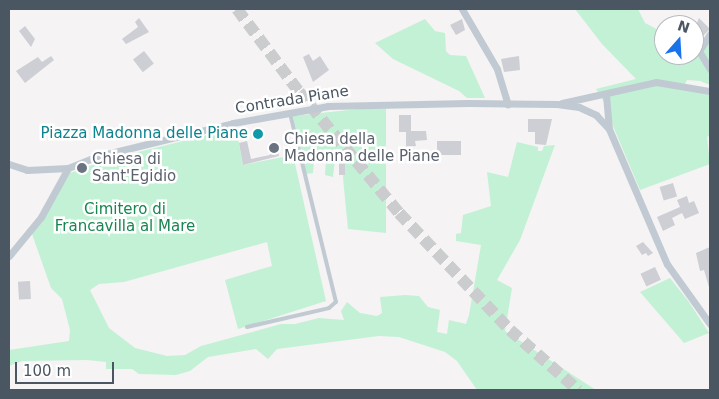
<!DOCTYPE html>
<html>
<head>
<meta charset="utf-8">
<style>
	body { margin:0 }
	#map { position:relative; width:719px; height:399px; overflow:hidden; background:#f5f3f3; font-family:"DejaVu Sans",sans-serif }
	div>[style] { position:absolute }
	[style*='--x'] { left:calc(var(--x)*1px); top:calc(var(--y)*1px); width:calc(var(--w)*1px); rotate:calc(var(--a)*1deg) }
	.green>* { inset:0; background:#c3f1d5 }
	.building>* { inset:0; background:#cdcfd5; transform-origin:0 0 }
	.highway-tunnel>* { height:12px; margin-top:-6px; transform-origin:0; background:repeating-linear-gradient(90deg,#caccce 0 12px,transparent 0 18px) }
	.lane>* { height:4px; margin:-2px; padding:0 2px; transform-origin:2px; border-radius:2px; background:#c1cad2 }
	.street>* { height:7px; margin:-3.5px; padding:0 3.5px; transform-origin:3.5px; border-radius:3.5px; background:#c1cad2 }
	.dots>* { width:14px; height:14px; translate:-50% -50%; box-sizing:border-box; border:2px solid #fff; border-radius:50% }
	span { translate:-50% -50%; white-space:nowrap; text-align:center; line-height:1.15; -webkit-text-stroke:5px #fff; paint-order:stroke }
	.street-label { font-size:15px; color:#4a5661 }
	.culture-label { font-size:15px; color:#0d838f }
	.right { translate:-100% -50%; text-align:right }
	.worship-label { font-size:15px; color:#5b616d }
	.left { translate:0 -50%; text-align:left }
	.park-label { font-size:15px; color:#17864f }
	.frame { position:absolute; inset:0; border:10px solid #4a5661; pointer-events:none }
	.north { position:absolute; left:654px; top:15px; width:50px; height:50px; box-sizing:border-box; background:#fff; border:1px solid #b7bbc0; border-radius:50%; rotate:19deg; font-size:14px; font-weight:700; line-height:20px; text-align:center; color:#4a5661 }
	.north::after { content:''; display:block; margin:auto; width:18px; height:22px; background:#1a73e8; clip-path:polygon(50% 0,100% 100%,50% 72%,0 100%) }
	.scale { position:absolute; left:15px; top:362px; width:99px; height:22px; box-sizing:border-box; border:2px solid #4a5661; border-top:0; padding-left:6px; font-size:15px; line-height:18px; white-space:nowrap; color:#4a5661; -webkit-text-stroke:4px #fff; paint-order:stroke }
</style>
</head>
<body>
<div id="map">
	<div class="green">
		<div style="clip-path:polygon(575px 9px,638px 9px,645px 23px,664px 33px,664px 55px,694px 55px,694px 39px,703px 45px,710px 37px,710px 85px,700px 81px,687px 80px,685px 84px,710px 93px,710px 135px,707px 137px,710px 164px,640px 190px,613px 126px,609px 110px,596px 89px,636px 79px,602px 44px)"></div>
		<div style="clip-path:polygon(425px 19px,435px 31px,445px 33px,446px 51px,450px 55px,466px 56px,485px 98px,467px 98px,459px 91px,393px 59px,375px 43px)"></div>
		<div style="clip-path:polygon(386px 106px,386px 233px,348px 229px,343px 178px,346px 149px,336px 149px,333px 177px,325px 175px,326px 160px,314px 159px,313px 173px,306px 174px,293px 116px)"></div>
		<div style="clip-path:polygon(236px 128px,243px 165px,293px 155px,326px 301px,238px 329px,225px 280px,272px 266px,267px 242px,124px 282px,99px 284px,90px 290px,109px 328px,135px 348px,167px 356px,185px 355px,201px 346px,281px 324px,295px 324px,319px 318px,344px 320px,341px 311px,347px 302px,360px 313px,377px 316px,382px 313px,380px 297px,405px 295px,419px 296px,428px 307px,440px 310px,437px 332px,447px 334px,449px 320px,466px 324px,469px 315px,481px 245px,456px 241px,456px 234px,461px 233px,463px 215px,491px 206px,487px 172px,508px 177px,517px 142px,538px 147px,538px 151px,542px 151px,544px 146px,555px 145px,520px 240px,497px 280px,512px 288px,505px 331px,596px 390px,477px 390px,457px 361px,445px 352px,399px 337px,379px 336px,277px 349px,268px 359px,256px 349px,208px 357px,190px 371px,176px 375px,139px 374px,132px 369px,106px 369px,106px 362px,87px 360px,22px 361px,9px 366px,9px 350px,69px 341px,70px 330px,62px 299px,51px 288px,32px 234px,70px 173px,106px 160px)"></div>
		<div style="clip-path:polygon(670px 278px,689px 302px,709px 333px,684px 343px,640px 292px)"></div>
	</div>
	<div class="building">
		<div style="clip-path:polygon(139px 18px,149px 32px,126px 44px,122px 39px,138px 27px,135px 22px)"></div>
		<div style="clip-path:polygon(699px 18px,710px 29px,702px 37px,694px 30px)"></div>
		<div style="clip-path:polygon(462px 19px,465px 30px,456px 35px,450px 25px)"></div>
		<div style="clip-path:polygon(25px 26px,35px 39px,31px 47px,19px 31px)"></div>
		<div style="left:144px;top:51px;width:16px;height:14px;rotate:52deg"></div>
		<div style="clip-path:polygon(309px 54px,313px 61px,320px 56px,329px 70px,313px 82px,303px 57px)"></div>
		<div style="clip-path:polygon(51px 56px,54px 60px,25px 83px,16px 71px,38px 57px,42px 62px)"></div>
		<div style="clip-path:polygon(519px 56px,520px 70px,504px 72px,501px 59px)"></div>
		<div style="clip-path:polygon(399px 115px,411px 115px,411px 131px,426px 131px,427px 140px,415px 141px,416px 146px,406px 147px,406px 132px,399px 132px)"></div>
		<div style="clip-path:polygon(528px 119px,552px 119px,546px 145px,535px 144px,535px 132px,528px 132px)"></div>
		<div style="clip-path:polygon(247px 141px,251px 159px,270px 155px,270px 145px,277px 144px,279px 156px,243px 165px,239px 143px)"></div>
		<div style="left:461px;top:141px;width:14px;height:24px;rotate:90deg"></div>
		<div style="left:339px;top:152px;width:6px;height:23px"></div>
		<div style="left:673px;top:183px;width:14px;height:14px;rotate:73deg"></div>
		<div style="clip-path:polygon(687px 196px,689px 203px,694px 201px,699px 213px,685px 219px,682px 213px,672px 218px,675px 225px,663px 231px,657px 217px,680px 207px,677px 200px)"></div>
		<div style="clip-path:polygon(643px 242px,653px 253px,648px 256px,646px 253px,642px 255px,636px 246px)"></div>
		<div style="clip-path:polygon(710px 247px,710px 286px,709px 287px,704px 270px,700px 271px,696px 253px)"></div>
		<div style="left:655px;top:267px;width:14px;height:16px;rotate:65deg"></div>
		<div style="left:30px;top:281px;width:18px;height:12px;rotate:87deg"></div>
	</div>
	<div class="highway-tunnel">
		<div style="--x:237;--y:9;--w:104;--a:53.2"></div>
		<div style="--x:299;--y:92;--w:157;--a:50.4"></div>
		<div style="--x:399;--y:213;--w:161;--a:46.5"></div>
		<div style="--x:510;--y:330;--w:91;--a:41.4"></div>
	</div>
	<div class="lane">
		<div style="--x:247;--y:327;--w:84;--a:-13"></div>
		<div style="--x:329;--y:308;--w:9;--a:-41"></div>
		<div style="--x:336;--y:302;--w:195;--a:-103.7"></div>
	</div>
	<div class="street">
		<div style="--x:462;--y:9;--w:69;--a:59.7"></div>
		<div style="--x:497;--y:69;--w:37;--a:73"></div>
		<div style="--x:710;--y:34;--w:20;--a:123"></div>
		<div style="--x:699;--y:51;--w:21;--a:59"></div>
		<div style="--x:606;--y:95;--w:32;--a:85"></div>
		<div style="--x:562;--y:103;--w:96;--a:-12.6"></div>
		<div style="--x:656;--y:82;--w:55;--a:9.5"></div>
		<div style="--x:9;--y:164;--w:19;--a:18"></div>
		<div style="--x:27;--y:170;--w:41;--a:-2.8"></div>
		<div style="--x:68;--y:168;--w:32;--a:-22"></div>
		<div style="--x:98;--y:156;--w:139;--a:-13.7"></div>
		<div style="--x:233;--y:123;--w:97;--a:-10.1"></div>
		<div style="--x:328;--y:106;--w:140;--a:-1.2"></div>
		<div style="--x:468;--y:103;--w:89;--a:0.6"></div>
		<div style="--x:557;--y:104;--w:22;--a:8"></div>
		<div style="--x:579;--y:107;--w:19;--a:25"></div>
		<div style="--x:596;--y:115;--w:19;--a:47"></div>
		<div style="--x:609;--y:129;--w:147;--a:66.8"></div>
		<div style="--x:667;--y:264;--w:74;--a:54.4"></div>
		<div style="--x:9;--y:256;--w:50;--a:-50.6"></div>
		<div style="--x:41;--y:217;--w:56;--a:-61.1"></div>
	</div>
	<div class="dots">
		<div style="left:258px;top:134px;background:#0f9aa8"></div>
		<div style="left:274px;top:148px;background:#6b7280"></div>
		<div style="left:82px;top:168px;background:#6b7280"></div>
	</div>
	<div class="street-label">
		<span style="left:292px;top:100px;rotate:-9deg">Contrada Piane</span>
	</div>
	<div class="culture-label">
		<span class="right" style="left:248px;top:134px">Piazza Madonna delle Piane</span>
	</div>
	<div class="worship-label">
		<span class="left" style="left:284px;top:148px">Chiesa della<br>Madonna delle Piane</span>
		<span class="left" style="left:92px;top:168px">Chiesa di<br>Sant'Egidio</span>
	</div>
	<div class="park-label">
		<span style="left:125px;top:218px">Cimitero di<br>Francavilla al Mare</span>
	</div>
	<div class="frame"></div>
	<div class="north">N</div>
	<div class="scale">100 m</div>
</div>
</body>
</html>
